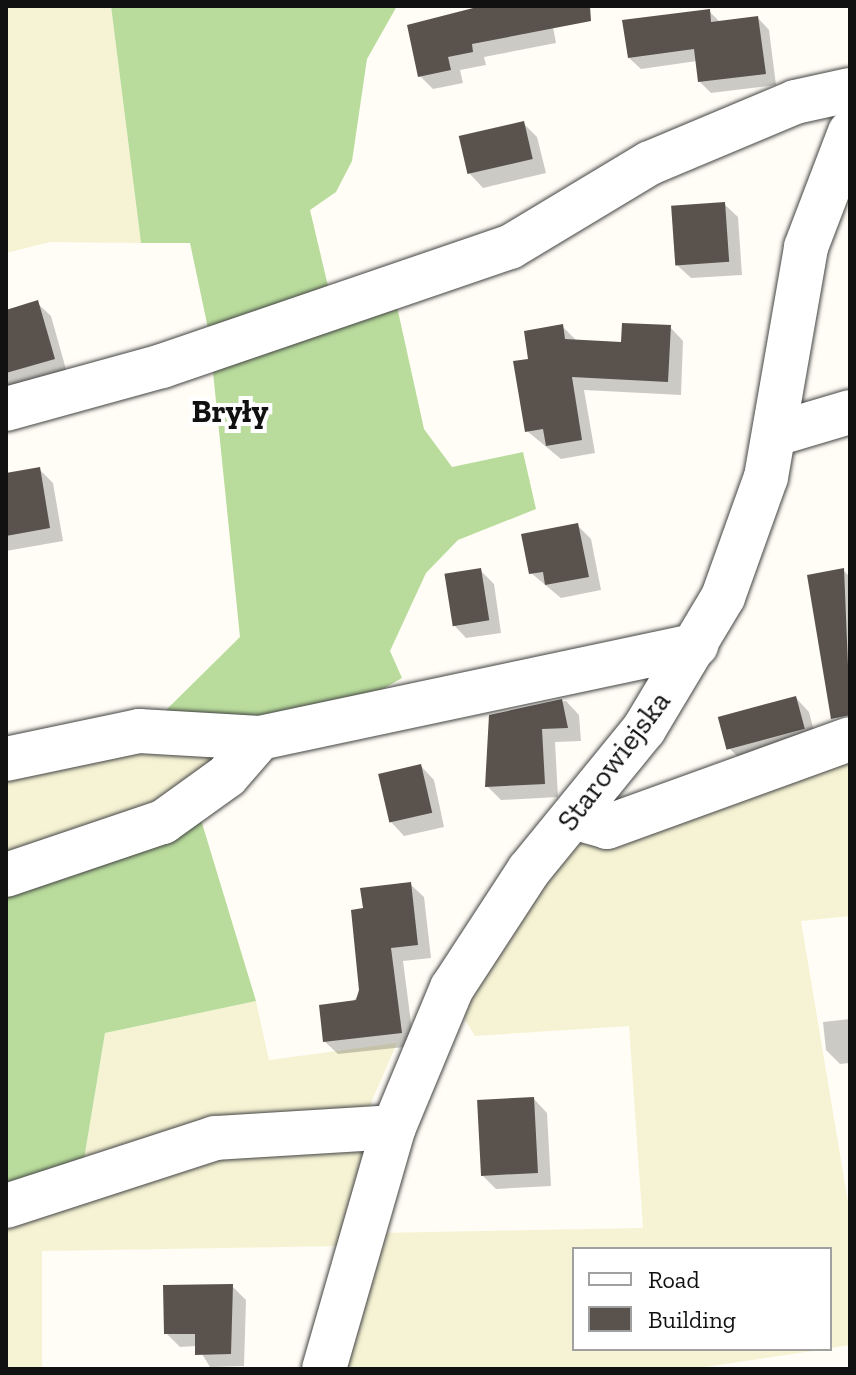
<!DOCTYPE html>
<html>
<head>
<meta charset="utf-8">
<style>
	body { margin:0 }
	#map { position:relative; width:856px; height:1375px; overflow:hidden; background:#fffdf5; font-family:"Zilla Slab",serif }
	div>[style] { position:absolute }
	[style*='--x'] { left:calc(var(--x)*1px); top:calc(var(--y)*1px); width:calc(var(--w)*1px); rotate:calc(var(--a)*1deg) }
	.farmland>* { inset:0; background:#f6f3d4 }
	.forest>* { inset:0; background:#b9dc9c }
	.shadow>* { inset:0; background:#0003 }
	.building>* { inset:0; background:#5a524d; transform-origin:0 0 }
	.roads { filter:drop-shadow(0 0 2px #444) drop-shadow(0 0 2px #444) }
	.minor>* { height:44px; margin:-22px; padding:0 22px; transform-origin:22px; border-radius:22px; background:#fff }
	span { translate:-50% -50%; white-space:nowrap; text-align:center; line-height:1.15; -webkit-text-stroke:8px #fff; paint-order:stroke }
	.street-label { font-size:30px; color:#111 }
	.neighbourhood-label { font-size:32px; color:#111; font-weight:700 }
	.frame { position:absolute; inset:0; border:8px solid #111; pointer-events:none }
	.legend { position:absolute; left:572px; top:1247px; width:260px; height:104px; box-sizing:border-box; background:#fff; border:2px solid #a0a0a0; margin:0; padding:10px 14px; list-style:none; font-size:24px; color:#111 }
	.legend li { display:flex; align-items:center; gap:16px; height:40px }
	.legend b { width:40px; border:2px solid #a0a0a0 }
</style>
</head>
<body>
<div id="map">
	<div class="farmland">
		<div style="clip-path:polygon(6px 6px,111px 6px,141px 243px,50px 242px,6px 253px)"></div>
		<div style="clip-path:polygon(238px 747px,177px 797px,6px 858px,6px 775px,94px 753px)"></div>
		<div style="clip-path:polygon(850px 747px,850px 916px,801px 921px,850px 1214px,850px 1345px,830px 1348px,830px 1249px,574px 1249px,574px 1349px,826px 1349px,692px 1369px,336px 1369px,374px 1233px,643px 1228px,629px 1026px,475px 1036px,465px 1020px,461px 998px,575px 843px)"></div>
		<div style="clip-path:polygon(256px 1001px,269px 1060px,397px 1043px,367px 1112px,83px 1165px,105px 1033px)"></div>
		<div style="clip-path:polygon(376px 1142px,345px 1246px,42px 1251px,42px 1369px,6px 1369px,6px 1216px,166px 1160px)"></div>
	</div>
	<div class="forest">
		<div style="clip-path:polygon(111px 6px,397px 6px,367px 59px,352px 161px,336px 192px,310px 210px,333px 307px,396px 302px,424px 429px,452px 467px,523px 452px,536px 509px,458px 540px,426px 573px,390px 651px,402px 678px,352px 707px,270px 722px,162px 714px,240px 637px,209px 333px,190px 243px,141px 243px)"></div>
		<div style="clip-path:polygon(198px 810px,256px 1001px,105px 1033px,83px 1165px,6px 1196px,6px 888px)"></div>
	</div>
	<div class="shadow">
		<div style="clip-path:polygon(483px 6px,549px 6px,556px 43px,484px 57px,486px 65px,460px 70px,463px 83px,433px 89px,420px 76px)"></div>
		<div style="clip-path:polygon(709px 11px,721px 23px,758px 18px,769px 30px,776px 85px,711px 93px,700px 82px,697px 61px,641px 69px,629px 58px)"></div>
		<div style="clip-path:polygon(523px 123px,537px 137px,546px 173px,483px 188px,470px 174px)"></div>
		<div style="clip-path:polygon(724px 204px,738px 217px,742px 275px,691px 278px,677px 265px)"></div>
		<div style="clip-path:polygon(37px 303px,51px 316px,67px 373px,6px 390px,6px 312px)"></div>
		<div style="clip-path:polygon(562px 326px,576px 340px,623px 345px,670px 327px,683px 341px,681px 395px,584px 390px,595px 453px,561px 459px,527px 431px,531px 361px)"></div>
		<div style="clip-path:polygon(39px 469px,53px 483px,63px 541px,6px 551px,6px 475px)"></div>
		<div style="clip-path:polygon(577px 525px,591px 539px,601px 590px,561px 598px,531px 573px)"></div>
		<div style="clip-path:polygon(480px 570px,494px 584px,501px 633px,466px 638px,453px 624px)"></div>
		<div style="clip-path:polygon(843px 570px,850px 577px,850px 700px,840px 702px)"></div>
		<div style="clip-path:polygon(796px 698px,809px 712px,817px 742px,743px 762px,729px 748px)"></div>
		<div style="clip-path:polygon(566px 701px,579px 715px,581px 741px,555px 742px,558px 797px,501px 800px,487px 786px,491px 716px)"></div>
		<div style="clip-path:polygon(421px 766px,434px 780px,444px 827px,404px 836px,391px 822px)"></div>
		<div style="clip-path:polygon(410px 884px,424px 897px,431px 958px,403px 961px,414px 1046px,338px 1054px,324px 1041px,361px 991px,365px 910px)"></div>
		<div style="clip-path:polygon(850px 1019px,850px 1063px,840px 1064px,826px 1050px,823px 1022px)"></div>
		<div style="clip-path:polygon(534px 1099px,547px 1113px,551px 1186px,496px 1189px,482px 1175px)"></div>
		<div style="clip-path:polygon(232px 1286px,246px 1300px,244px 1366px,210px 1367px,197px 1346px,180px 1347px,166px 1333px)"></div>
	</div>
	<div class="building">
		<div style="clip-path:polygon(481px 6px,590px 6px,591px 21px,472px 44px,473px 52px,448px 57px,451px 70px,418px 77px,407px 25px)"></div>
		<div style="clip-path:polygon(710px 9px,711px 22px,758px 16px,766px 74px,698px 82px,694px 49px,628px 58px,622px 20px)"></div>
		<div style="left:524px;top:121px;width:39px;height:67px;rotate:77deg"></div>
		<div style="left:725px;top:202px;width:60px;height:54px;rotate:86deg"></div>
		<div style="clip-path:polygon(38px 300px,55px 359px,6px 373px,6px 310px)"></div>
		<div style="clip-path:polygon(622px 323px,671px 325px,668px 382px,572px 377px,582px 440px,546px 446px,543px 429px,525px 432px,513px 361px,528px 359px,524px 331px,563px 324px,565px 339px,621px 342px)"></div>
		<div style="clip-path:polygon(40px 467px,50px 528px,6px 536px,6px 473px)"></div>
		<div style="clip-path:polygon(578px 523px,589px 577px,545px 585px,543px 572px,529px 574px,521px 534px)"></div>
		<div style="left:481px;top:568px;width:53px;height:37px;rotate:81deg"></div>
		<div style="clip-path:polygon(844px 568px,850px 715px,831px 719px,807px 575px)"></div>
		<div style="left:796px;top:696px;width:34px;height:81px;rotate:75deg"></div>
		<div style="clip-path:polygon(562px 699px,568px 728px,542px 729px,545px 784px,485px 787px,489px 715px)"></div>
		<div style="left:421px;top:764px;width:50px;height:44px;rotate:77deg"></div>
		<div style="clip-path:polygon(411px 882px,418px 945px,391px 948px,402px 1033px,323px 1042px,319px 1005px,356px 1000px,359px 990px,351px 910px,363px 908px,360px 888px)"></div>
		<div style="left:534px;top:1097px;width:76px;height:57px;rotate:87deg"></div>
		<div style="clip-path:polygon(233px 1284px,231px 1354px,195px 1355px,195px 1334px,164px 1334px,163px 1285px)"></div>
	</div>
	<div class="roads">
		<div class="minor">
			<div style="--x:6;--y:409;--w:162;--a:-15.4"></div>
			<div style="--x:162;--y:366;--w:368;--a:-18.9"></div>
			<div style="--x:510;--y:247;--w:163;--a:-31"></div>
			<div style="--x:650;--y:163;--w:157;--a:-22.8"></div>
			<div style="--x:795;--y:102;--w:56;--a:-12.3"></div>
			<div style="--x:776;--y:434;--w:77;--a:-16.6"></div>
			<div style="--x:6;--y:759;--w:136;--a:-11.9"></div>
			<div style="--x:139;--y:731;--w:121;--a:3.3"></div>
			<div style="--x:260;--y:738;--w:446;--a:-12"></div>
			<div style="--x:573;--y:817;--w:35;--a:16"></div>
			<div style="--x:607;--y:827;--w:258;--a:-19.9"></div>
			<div style="--x:6;--y:875;--w:166;--a:-18.7"></div>
			<div style="--x:163;--y:822;--w:79;--a:-35.7"></div>
			<div style="--x:227;--y:776;--w:50;--a:-49"></div>
			<div style="--x:6;--y:1206;--w:220;--a:-18"></div>
			<div style="--x:215;--y:1138;--w:179;--a:-3.5"></div>
			<div style="--x:324;--y:1369;--w:252;--a:-73.9"></div>
			<div style="--x:394;--y:1127;--w:151;--a:-67.4"></div>
			<div style="--x:452;--y:988;--w:141;--a:-56.9"></div>
			<div style="--x:529;--y:870;--w:182;--a:-50.8"></div>
			<div style="--x:644;--y:729;--w:154;--a:-59.1"></div>
			<div style="--x:723;--y:597;--w:127;--a:-70.3"></div>
			<div style="--x:766;--y:477;--w:233;--a:-80.1"></div>
			<div style="--x:806;--y:247;--w:123;--a:-69.1"></div>
		</div>
	</div>
	<div class="street-label">
		<span style="left:614px;top:761px;rotate:-53deg">Starowiejska</span>
	</div>
	<div class="neighbourhood-label">
		<span style="left:230px;top:411px">Bryły</span>
	</div>
	<div class="frame"></div>
	<ul class="legend">
	<li><b style="height:10px;background:#fff"></b>Road</li>
	<li><b style="height:22px;background:#5a524d"></b>Building</li>
	</ul>
</div>
</body>
</html>
